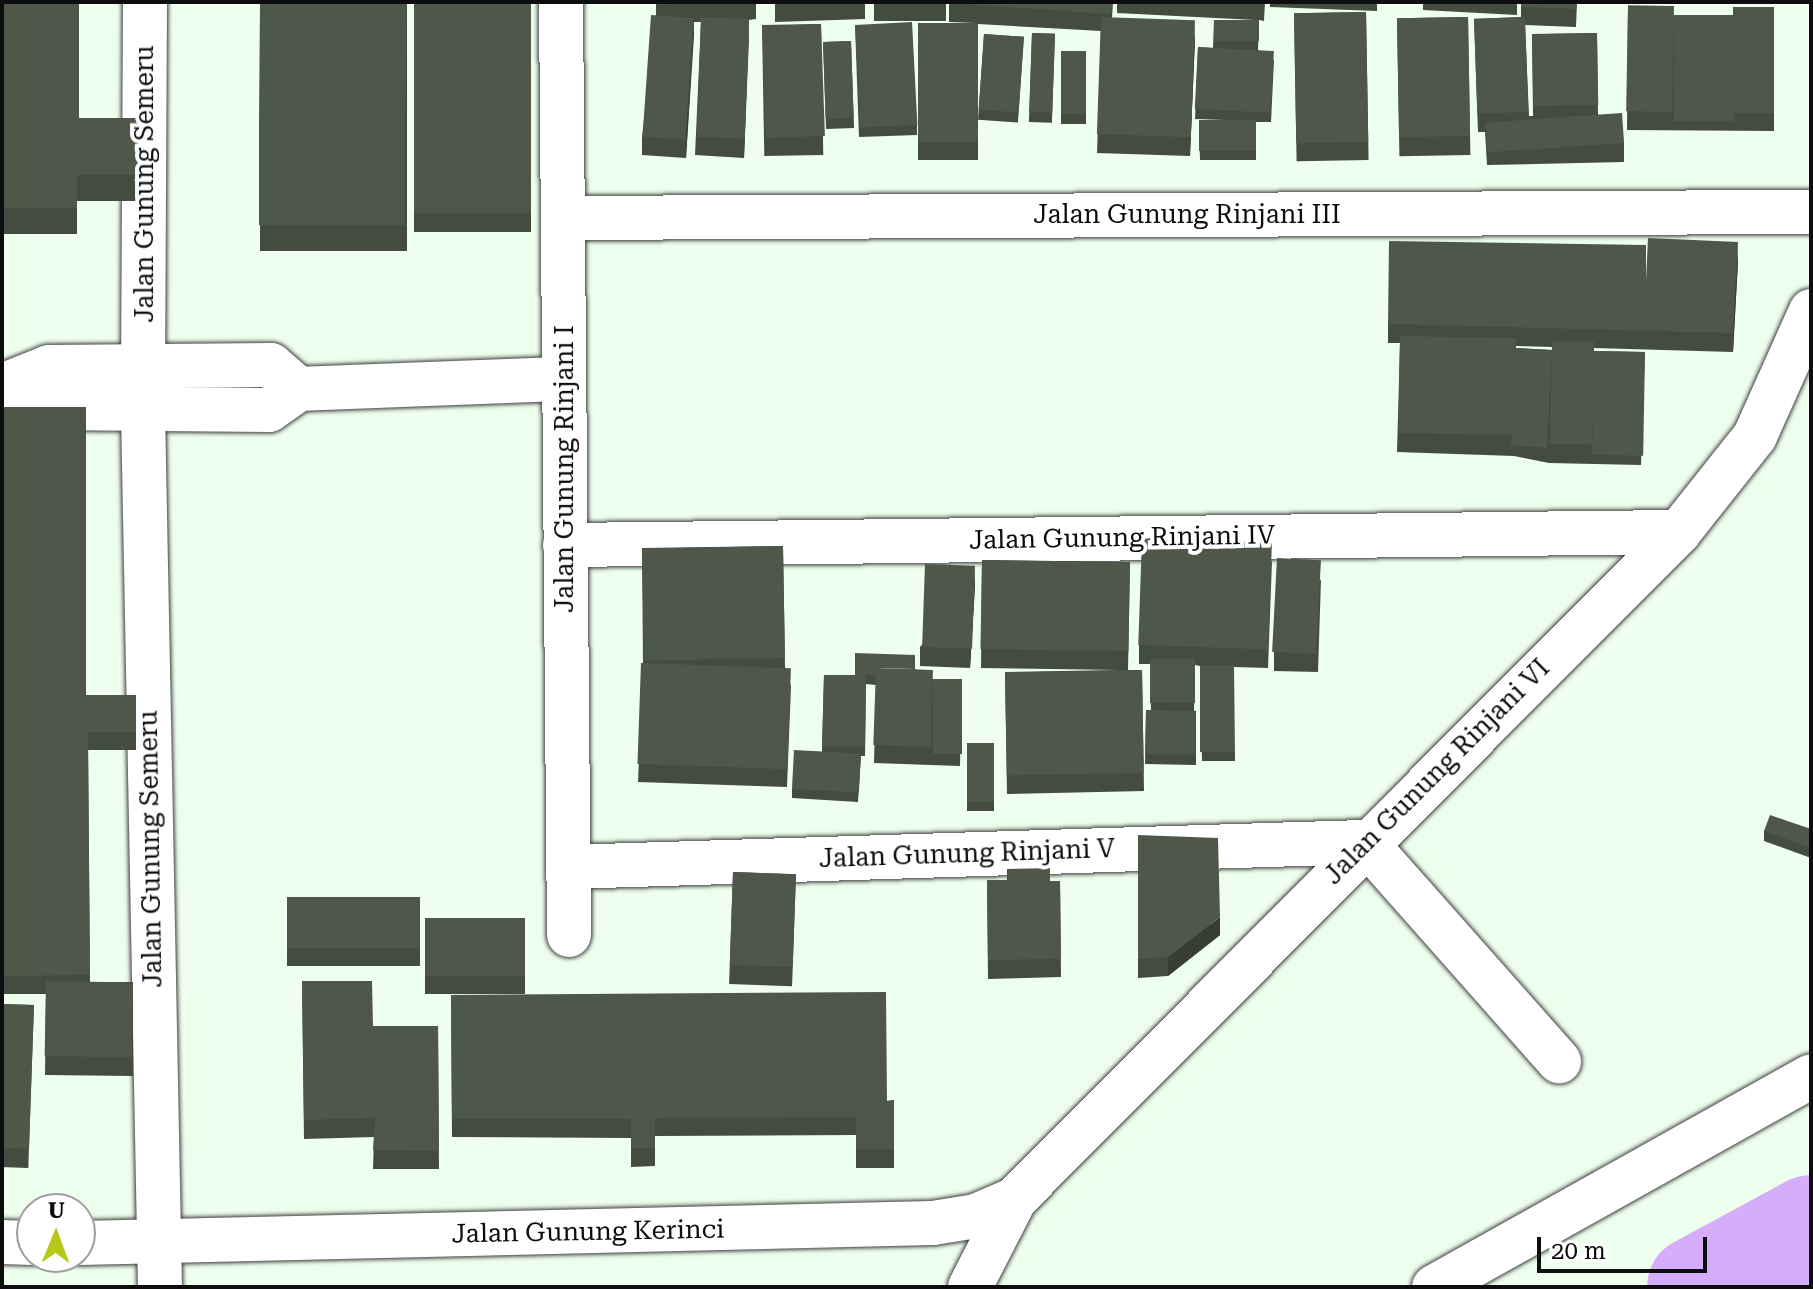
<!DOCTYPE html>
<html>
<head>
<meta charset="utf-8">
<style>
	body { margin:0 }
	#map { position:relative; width:1813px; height:1289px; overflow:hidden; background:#eeffed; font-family:"Roboto Serif",serif }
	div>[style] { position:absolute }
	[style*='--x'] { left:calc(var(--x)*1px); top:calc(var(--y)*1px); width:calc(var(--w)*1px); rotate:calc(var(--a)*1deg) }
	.river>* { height:102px; margin:-51px; padding:0 51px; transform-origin:51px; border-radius:51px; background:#d5adfb }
	.roads { filter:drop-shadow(0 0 2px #404040) drop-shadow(0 0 2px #404040) }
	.minor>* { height:44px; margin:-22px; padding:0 22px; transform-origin:22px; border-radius:22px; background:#fff }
	.wall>* { inset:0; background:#444b3f; transform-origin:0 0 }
	.shaded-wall>* { inset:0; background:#373d33 }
	.building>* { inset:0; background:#4f5749; transform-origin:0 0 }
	span { translate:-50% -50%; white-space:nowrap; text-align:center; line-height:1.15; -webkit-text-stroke:8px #fff; paint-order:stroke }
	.street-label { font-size:26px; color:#0d0d0d }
	.frame { position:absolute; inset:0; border:4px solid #0d0d0d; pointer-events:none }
	.north { position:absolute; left:16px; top:1193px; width:80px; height:80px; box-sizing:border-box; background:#fff; border:2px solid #9e9e9e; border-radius:50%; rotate:1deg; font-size:22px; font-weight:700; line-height:32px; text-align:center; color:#0d0d0d }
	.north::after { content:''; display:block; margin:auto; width:28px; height:36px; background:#b8c71b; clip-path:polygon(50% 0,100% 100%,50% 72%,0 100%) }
	.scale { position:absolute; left:1537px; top:1237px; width:170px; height:36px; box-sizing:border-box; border:4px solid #0d0d0d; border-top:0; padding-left:10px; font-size:24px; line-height:28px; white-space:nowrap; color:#0d0d0d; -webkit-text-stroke:6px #fff; paint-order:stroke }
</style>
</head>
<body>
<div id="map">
	<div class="river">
		<div style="--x:1698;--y:1287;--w:128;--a:-28.4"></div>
	</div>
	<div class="roads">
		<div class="minor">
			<div style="--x:145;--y:2;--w:409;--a:90.3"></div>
			<div style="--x:143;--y:411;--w:876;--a:88.89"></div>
			<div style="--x:561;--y:2;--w:933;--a:89.51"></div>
			<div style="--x:563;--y:218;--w:1248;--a:-0.28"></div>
			<div style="--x:2;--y:386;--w:51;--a:-22"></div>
			<div style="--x:49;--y:367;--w:222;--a:-0.5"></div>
			<div style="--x:271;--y:365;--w:37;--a:41"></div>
			<div style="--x:9;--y:386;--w:44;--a:30.1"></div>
			<div style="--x:47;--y:408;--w:222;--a:0.5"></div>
			<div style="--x:269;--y:410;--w:37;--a:-35"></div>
			<div style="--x:299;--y:389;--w:265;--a:-2.2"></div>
			<div style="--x:565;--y:545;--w:1114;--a:-0.67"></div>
			<div style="--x:1365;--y:842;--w:293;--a:48.5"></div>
			<div style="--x:568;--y:867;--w:797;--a:-1.8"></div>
			<div style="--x:2;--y:1242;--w:30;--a:2"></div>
			<div style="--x:80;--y:1243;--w:853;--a:-1.34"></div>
			<div style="--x:933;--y:1223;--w:44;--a:-9.2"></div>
			<div style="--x:976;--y:1216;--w:43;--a:-23.6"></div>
			<div style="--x:970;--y:1287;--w:99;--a:-62.9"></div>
			<div style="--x:1015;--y:1199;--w:941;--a:-45.13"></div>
			<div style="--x:1679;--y:532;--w:122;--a:-51.6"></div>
			<div style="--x:1755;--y:436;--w:137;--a:-65.9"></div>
			<div style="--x:1434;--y:1287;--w:432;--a:-29.2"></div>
		</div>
	</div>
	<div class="wall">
		<div style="clip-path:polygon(2px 2px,78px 118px,139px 118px,139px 201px,77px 201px,77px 234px,2px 234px)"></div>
		<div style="left:260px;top:2px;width:147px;height:249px"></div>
		<div style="left:414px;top:2px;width:117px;height:230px"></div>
		<div style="clip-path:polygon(656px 2px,756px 2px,756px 19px,749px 20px,744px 158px,695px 155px,701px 22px,694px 22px,686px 158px,642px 155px,642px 137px,656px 15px)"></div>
		<div style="clip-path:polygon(775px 2px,865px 2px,865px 19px,775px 22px)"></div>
		<div style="left:874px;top:2px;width:72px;height:19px"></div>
		<div style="clip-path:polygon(949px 2px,1113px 2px,1112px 18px,1195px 39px,1190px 156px,1097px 153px,1101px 31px,978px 24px,978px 160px,918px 160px,918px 24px,975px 23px,949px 22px)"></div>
		<div style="clip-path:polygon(1117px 2px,1265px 2px,1264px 21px,1259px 20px,1258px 50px,1274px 60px,1271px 122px,1256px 122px,1256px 160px,1200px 160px,1199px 121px,1224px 120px,1195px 119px,1198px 47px,1213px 48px,1214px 20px,1255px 20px,1117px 13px)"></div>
		<div style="clip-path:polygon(1270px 2px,1377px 2px,1377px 11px,1270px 7px)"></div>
		<div style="clip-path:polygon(1423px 2px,1517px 2px,1517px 15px,1423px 10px)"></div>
		<div style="clip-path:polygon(1521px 2px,1577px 2px,1576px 27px,1525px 25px,1529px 116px,1533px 116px,1532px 34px,1597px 33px,1598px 114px,1624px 143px,1624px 162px,1487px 165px,1485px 132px,1478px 132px,1474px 19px,1521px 17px)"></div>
		<div style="clip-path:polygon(1628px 7px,1674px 15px,1733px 15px,1774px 7px,1774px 131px,1627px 130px)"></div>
		<div style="left:1366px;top:12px;width:148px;height:72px;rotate:89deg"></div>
		<div style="left:1468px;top:17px;width:138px;height:71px;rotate:89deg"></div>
		<div style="left:821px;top:24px;width:131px;height:59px;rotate:89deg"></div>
		<div style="clip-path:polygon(855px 25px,917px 125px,917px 135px,859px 137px)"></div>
		<div style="left:1032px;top:33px;width:23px;height:89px;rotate:2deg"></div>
		<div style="left:984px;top:34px;width:40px;height:86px;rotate:4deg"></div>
		<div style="left:851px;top:41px;width:87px;height:28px;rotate:88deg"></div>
		<div style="left:1086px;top:51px;width:73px;height:25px;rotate:90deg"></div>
		<div style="clip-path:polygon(evenodd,1738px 261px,1733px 352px,1594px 348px,1594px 351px,1645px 352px,1641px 465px,1549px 463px,1514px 456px,1397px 452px,1400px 343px,1388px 343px,1388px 324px,1646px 281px,1738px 261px,1516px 346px,1552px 347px,1552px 350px,1516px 348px,1516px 346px)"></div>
		<div style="clip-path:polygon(2px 407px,86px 695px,136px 732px,136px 750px,88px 750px,90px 982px,133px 982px,133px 1076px,45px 1075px,46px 994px,2px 994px)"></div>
		<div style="clip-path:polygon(783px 546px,785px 667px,791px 686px,787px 787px,638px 782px,643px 663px,642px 548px)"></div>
		<div style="clip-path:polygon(982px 560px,1130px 562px,1128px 670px,1142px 670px,1144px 791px,1007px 794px,1005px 672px,1119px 670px,981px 668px)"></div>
		<div style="clip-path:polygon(1272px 561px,1268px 668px,1234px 667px,1235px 761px,1202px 761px,1200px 666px,1195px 665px,1194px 711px,1196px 711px,1196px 765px,1145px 764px,1146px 710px,1151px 710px,1150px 664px,1139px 664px,1139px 645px)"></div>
		<div style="clip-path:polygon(1321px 579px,1318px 672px,1274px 671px,1274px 652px)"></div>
		<div style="clip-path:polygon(975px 585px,970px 668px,920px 666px,920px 647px)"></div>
		<div style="clip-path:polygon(915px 669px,933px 679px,962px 679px,960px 766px,874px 763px,876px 685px,866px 684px,865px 756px,861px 756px,858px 802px,792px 798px,792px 789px,822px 752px,824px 675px,855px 675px)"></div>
		<div style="left:994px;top:743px;width:68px;height:27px;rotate:90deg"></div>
		<div style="clip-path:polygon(1811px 829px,1811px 858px,1764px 841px,1764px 831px)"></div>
		<div style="clip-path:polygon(1138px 835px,1220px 935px,1168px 976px,1138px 978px)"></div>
		<div style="clip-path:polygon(1007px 869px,1050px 881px,1060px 881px,1061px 977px,988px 979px,987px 880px,1007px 880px)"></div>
		<div style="left:733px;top:872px;width:63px;height:112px;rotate:2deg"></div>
		<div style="left:420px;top:897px;width:69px;height:133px;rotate:90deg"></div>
		<div style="left:425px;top:918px;width:100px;height:76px"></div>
		<div style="clip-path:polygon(302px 981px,373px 1026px,438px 1026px,439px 1169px,373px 1169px,374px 1137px,304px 1139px)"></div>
		<div style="clip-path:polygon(451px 995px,887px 1101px,894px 1100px,894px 1168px,856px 1168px,856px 1135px,655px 1136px,655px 1166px,631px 1167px,631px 1138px,452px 1137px)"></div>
		<div style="left:2px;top:1004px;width:32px;height:163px;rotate:2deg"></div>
	</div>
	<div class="shaded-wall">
		<div style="clip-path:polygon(694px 18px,694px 36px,686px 158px,686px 139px)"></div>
		<div style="clip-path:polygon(749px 19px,749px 38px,744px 158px,744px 139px)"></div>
		<div style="clip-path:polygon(1195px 21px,1195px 39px,1190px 156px,1190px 138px)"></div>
		<div style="clip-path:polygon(1738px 242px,1738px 261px,1733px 352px,1733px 333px)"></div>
		<div style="clip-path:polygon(975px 566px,975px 585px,970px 668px,970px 650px)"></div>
		<div style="clip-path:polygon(1220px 917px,1220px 935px,1168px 976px,1168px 957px)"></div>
	</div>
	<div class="building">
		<div style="left:2px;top:2px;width:77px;height:116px"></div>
		<div style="clip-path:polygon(260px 2px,407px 2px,405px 130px,405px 122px,259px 121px)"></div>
		<div style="left:414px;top:2px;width:117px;height:211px"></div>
		<div style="clip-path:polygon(657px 2px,725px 2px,657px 5px)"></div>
		<div style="clip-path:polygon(949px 2px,1112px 2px,1111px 14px,949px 3px)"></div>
		<div style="clip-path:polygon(1521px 2px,1577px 2px,1576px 9px,1521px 7px)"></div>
		<div style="left:1674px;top:6px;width:106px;height:46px;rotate:91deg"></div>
		<div style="left:1733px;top:7px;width:41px;height:106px"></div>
		<div style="left:1366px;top:12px;width:130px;height:72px;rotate:89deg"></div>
		<div style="left:651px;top:15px;width:43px;height:122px;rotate:4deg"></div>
		<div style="left:1674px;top:15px;width:59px;height:106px"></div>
		<div style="left:701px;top:17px;width:48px;height:120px;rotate:2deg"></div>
		<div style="left:1101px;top:17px;width:94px;height:117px;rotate:2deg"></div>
		<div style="left:1468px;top:17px;width:119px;height:71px;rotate:89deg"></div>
		<div style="left:1525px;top:17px;width:95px;height:51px;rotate:88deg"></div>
		<div style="left:1214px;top:20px;width:45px;height:21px"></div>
		<div style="left:912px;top:22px;width:103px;height:57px;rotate:87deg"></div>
		<div style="left:978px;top:23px;width:119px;height:60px;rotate:90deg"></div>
		<div style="left:821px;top:24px;width:112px;height:59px;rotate:88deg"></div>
		<div style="left:1032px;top:33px;width:23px;height:79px;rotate:2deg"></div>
		<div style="left:1597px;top:33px;width:72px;height:65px;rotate:89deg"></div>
		<div style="left:984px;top:34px;width:40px;height:76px;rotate:4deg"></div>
		<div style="left:851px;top:41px;width:77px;height:28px;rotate:88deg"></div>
		<div style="left:1198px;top:47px;width:76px;height:62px;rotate:3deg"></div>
		<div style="left:1086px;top:51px;width:63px;height:25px;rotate:90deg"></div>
		<div style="left:1622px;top:113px;width:30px;height:137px;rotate:86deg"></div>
		<div style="clip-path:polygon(2px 118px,139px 118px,139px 175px,77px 175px,77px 208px,2px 208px)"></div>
		<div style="left:1256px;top:120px;width:31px;height:57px;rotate:90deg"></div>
		<div style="left:259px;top:121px;width:146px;height:104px"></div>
		<div style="clip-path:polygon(1648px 238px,1738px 242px,1733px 333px,1388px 324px,1389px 241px,1646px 245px,1646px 281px)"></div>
		<div style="left:1400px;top:336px;width:116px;height:97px;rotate:1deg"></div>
		<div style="left:1552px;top:341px;width:42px;height:103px;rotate:1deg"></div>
		<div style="left:1516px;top:348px;width:36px;height:98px;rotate:3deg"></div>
		<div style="left:1594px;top:351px;width:51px;height:104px;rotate:1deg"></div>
		<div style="clip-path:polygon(2px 407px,86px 407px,86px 695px,136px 695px,136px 732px,88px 732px,90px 975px,2px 976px)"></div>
		<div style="left:1142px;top:538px;width:130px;height:107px;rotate:2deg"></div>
		<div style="left:783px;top:546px;width:112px;height:141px;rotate:89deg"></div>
		<div style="left:1277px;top:558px;width:44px;height:94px;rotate:3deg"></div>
		<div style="left:982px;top:560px;width:148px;height:89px;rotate:1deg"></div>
		<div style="left:925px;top:564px;width:50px;height:83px;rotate:2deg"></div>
		<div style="clip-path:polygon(855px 653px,915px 655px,915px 669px,876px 668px,876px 675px,866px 675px,865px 747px,822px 746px,824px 675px,855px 675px)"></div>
		<div style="left:1150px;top:659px;width:45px;height:44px"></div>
		<div style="left:641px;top:663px;width:150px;height:101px;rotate:2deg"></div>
		<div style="left:1200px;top:665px;width:34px;height:87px"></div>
		<div style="left:876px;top:668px;width:57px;height:77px;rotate:2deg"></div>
		<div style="left:1142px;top:670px;width:103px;height:137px;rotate:89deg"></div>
		<div style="left:933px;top:679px;width:29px;height:75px"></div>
		<div style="left:1146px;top:710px;width:50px;height:44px;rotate:1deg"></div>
		<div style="left:994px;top:743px;width:59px;height:27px;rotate:90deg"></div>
		<div style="left:794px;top:750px;width:67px;height:39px;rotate:3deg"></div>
		<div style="clip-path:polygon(1770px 815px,1811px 829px,1811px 848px,1764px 831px)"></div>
		<div style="clip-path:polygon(1138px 835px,1218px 838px,1220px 917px,1168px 957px,1138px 959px)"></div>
		<div style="clip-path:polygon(1050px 868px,1050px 881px,1060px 881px,1061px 959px,988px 960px,987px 880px,1008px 880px,1007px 869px)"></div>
		<div style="left:733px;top:872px;width:63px;height:93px;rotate:2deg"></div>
		<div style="left:420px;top:897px;width:51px;height:133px;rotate:90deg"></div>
		<div style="left:425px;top:918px;width:100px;height:58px"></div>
		<div style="left:46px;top:981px;width:87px;height:75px;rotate:1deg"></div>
		<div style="clip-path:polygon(302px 981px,372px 981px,373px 1026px,438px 1026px,439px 1151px,373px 1150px,375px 1118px,304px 1120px)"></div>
		<div style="clip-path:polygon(886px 992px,887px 1101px,894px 1100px,894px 1149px,856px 1149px,856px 1117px,655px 1118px,655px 1148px,631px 1148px,631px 1119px,452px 1119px,451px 995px)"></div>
		<div style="left:2px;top:1004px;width:32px;height:144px;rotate:2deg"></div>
	</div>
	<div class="street-label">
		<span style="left:145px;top:184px;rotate:-90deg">Jalan Gunung Semeru</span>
		<span style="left:1187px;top:215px">Jalan Gunung Rinjani III</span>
		<span style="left:565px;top:469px;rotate:-90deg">Jalan Gunung Rinjani I</span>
		<span style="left:1122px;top:538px;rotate:-1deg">Jalan Gunung Rinjani IV</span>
		<span style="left:1437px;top:772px;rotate:-45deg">Jalan Gunung Rinjani VI</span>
		<span style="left:151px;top:849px;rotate:-91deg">Jalan Gunung Semeru</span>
		<span style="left:967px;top:854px;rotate:-2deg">Jalan Gunung Rinjani V</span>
		<span style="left:588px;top:1232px;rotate:-1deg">Jalan Gunung Kerinci</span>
	</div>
	<div class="frame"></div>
	<div class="north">U</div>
	<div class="scale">20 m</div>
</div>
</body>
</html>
